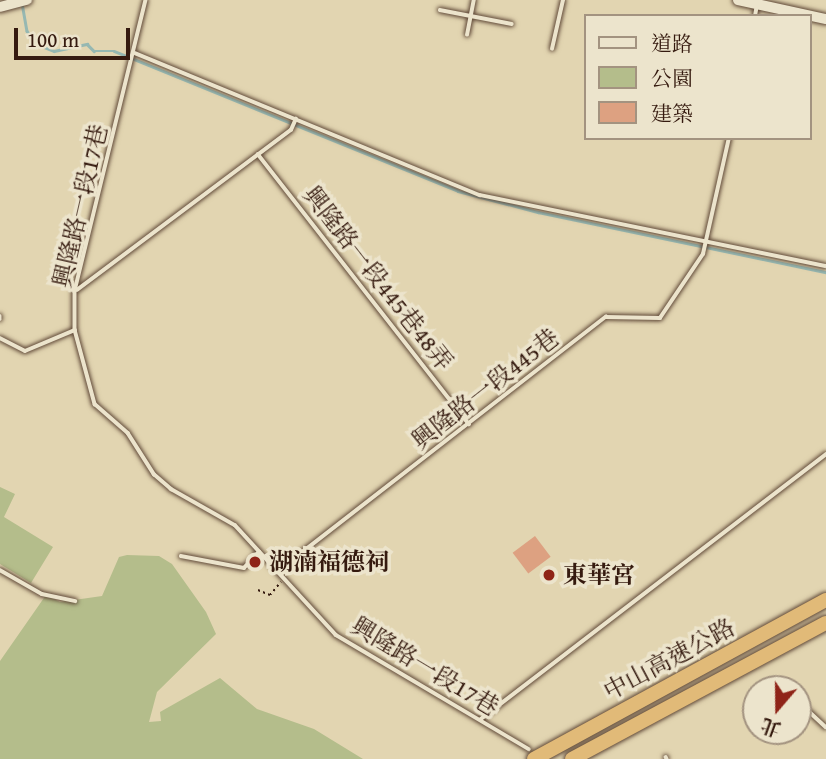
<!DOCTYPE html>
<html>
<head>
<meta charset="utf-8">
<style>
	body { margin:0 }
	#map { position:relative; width:826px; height:759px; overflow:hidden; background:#e2d5b1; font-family:"Gentium Book Plus","Noto Serif TC",serif }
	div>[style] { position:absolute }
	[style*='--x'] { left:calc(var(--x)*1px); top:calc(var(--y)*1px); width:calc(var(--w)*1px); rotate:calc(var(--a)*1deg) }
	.green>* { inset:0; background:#b4bd8b }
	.stream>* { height:2.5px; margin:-1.25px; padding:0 1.25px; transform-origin:1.25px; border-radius:1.25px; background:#96b8b2 }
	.building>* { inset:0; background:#dda181; transform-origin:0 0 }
	.path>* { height:2px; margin-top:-1px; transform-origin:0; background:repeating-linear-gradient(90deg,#351a0f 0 2px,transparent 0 5.5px) }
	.roads { filter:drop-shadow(0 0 2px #604938) drop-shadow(0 0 2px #604938) }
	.lane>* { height:3.5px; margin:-1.75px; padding:0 1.75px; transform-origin:1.75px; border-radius:1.75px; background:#ece4cc }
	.secondary>* { height:10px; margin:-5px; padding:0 5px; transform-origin:5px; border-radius:5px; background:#ece4cc }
	.highway>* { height:14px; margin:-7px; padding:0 7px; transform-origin:7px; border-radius:7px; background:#e1ba78 }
	.dots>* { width:19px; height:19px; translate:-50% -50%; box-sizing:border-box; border:4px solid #ece4cc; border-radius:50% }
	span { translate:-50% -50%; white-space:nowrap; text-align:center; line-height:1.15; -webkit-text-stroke:7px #ece4cc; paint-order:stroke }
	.street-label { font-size:24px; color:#351a0f }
	.poi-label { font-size:24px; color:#351a0f; font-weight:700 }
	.left { translate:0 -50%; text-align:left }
	.legend { position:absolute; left:584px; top:14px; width:228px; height:126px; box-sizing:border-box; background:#ece4cc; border:2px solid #a39380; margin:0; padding:9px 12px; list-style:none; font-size:21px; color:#351a0f }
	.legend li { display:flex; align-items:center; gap:14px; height:35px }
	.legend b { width:35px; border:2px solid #a39380 }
	.north { position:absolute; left:742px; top:675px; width:70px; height:70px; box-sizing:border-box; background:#ece4cc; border:2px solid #a39380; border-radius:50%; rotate:200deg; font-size:19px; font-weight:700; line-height:28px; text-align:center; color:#351a0f }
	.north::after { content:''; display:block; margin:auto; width:24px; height:32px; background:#8f2418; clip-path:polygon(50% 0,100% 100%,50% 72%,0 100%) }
	.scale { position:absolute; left:14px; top:28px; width:116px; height:32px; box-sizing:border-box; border:4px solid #351a0f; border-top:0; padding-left:9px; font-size:21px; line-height:24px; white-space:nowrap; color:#351a0f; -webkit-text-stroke:5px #ece4cc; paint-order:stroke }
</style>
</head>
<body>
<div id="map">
	<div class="green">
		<div style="clip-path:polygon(0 487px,15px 494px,4px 517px,53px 547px,31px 583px,0 564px)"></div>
		<div style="clip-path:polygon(127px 555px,159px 556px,172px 564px,206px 612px,216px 634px,157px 692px,149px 722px,161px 721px,160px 712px,220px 678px,257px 709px,314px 729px,363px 759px,0 759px,0 661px,46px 595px,60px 602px,102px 596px,119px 557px)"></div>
	</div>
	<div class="stream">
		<div style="--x:22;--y:3;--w:28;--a:80"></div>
		<div style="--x:27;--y:31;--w:18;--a:49"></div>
		<div style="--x:39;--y:45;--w:16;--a:22"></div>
		<div style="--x:54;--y:51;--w:34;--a:-12"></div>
		<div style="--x:87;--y:44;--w:10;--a:45"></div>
		<div style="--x:94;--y:51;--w:20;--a:0"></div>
		<div style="--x:114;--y:51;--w:371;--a:22.1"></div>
		<div style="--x:458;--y:191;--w:83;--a:14.7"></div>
		<div style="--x:538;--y:212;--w:294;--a:11.8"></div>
	</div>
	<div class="building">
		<div style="left:535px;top:536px;width:26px;height:28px;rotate:53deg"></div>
	</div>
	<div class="path">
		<div style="--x:258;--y:590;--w:13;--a:23"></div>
		<div style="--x:270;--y:595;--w:17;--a:-50"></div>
	</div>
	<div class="roads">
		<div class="lane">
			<div style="--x:146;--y:0;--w:300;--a:103.7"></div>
			<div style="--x:75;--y:291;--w:39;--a:90"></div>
			<div style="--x:75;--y:330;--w:77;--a:74.9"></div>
			<div style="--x:95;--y:404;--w:44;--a:41.3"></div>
			<div style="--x:128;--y:433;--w:49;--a:57.6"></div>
			<div style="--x:154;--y:474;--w:23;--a:41"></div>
			<div style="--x:171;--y:489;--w:73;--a:29.4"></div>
			<div style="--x:235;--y:525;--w:149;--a:47.4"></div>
			<div style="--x:336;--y:635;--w:224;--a:30.6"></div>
			<div style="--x:440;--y:10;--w:73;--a:11"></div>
			<div style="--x:755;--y:16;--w:11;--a:-80"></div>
			<div style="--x:467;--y:35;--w:36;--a:-79"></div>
			<div style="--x:552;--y:49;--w:50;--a:-77.3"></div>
			<div style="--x:135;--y:53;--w:373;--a:22.4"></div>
			<div style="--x:480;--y:195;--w:353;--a:11.6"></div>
			<div style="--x:258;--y:154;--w:343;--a:52"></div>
			<div style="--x:77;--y:290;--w:267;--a:-36.8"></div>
			<div style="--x:291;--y:130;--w:12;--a:-66"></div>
			<div style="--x:0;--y:316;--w:3;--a:90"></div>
			<div style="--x:0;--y:338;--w:28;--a:27"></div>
			<div style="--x:25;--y:351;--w:54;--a:-22.8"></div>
			<div style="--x:181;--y:556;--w:64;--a:10.8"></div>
			<div style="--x:244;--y:568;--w:22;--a:-47"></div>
			<div style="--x:0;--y:570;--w:48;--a:29.7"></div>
			<div style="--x:42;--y:594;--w:34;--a:12"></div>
			<div style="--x:278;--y:571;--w:415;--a:-37.8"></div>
			<div style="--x:606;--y:317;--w:54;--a:1.1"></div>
			<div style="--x:660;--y:318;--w:77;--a:-56.1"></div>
			<div style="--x:703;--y:254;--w:119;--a:-77.4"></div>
			<div style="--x:798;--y:701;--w:38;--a:43"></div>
			<div style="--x:481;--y:719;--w:435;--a:-37.5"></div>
			<div style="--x:666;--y:757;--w:2;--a:63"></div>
		</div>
		<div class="secondary">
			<div style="--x:738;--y:0;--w:90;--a:12.2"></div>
			<div style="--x:0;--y:7;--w:28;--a:-15"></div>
		</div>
		<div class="highway">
			<div style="--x:534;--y:759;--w:332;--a:-28.6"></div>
			<div style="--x:572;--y:759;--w:288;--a:-28.2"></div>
		</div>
	</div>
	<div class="dots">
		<div style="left:255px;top:562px;background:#8f2418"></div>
		<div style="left:549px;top:575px;background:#8f2418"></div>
	</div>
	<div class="street-label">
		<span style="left:80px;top:206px;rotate:-77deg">興隆路一段17巷</span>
		<span style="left:378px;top:278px;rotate:52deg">興隆路一段445巷48弄</span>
		<span style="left:485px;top:389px;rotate:-38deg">興隆路一段445巷</span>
		<span style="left:669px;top:659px;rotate:-28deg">中山高速公路</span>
		<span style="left:425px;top:666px;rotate:31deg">興隆路一段17巷</span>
	</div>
	<div class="poi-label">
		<span class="left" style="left:269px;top:562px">湖湳福德祠</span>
		<span class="left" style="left:563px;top:575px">東華宮</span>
	</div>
	<ul class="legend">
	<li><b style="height:9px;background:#ece4cc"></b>道路</li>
	<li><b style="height:19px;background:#b4bd8b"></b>公園</li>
	<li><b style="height:19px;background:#dda181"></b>建築</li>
	</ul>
	<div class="north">北</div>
	<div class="scale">100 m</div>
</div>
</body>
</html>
